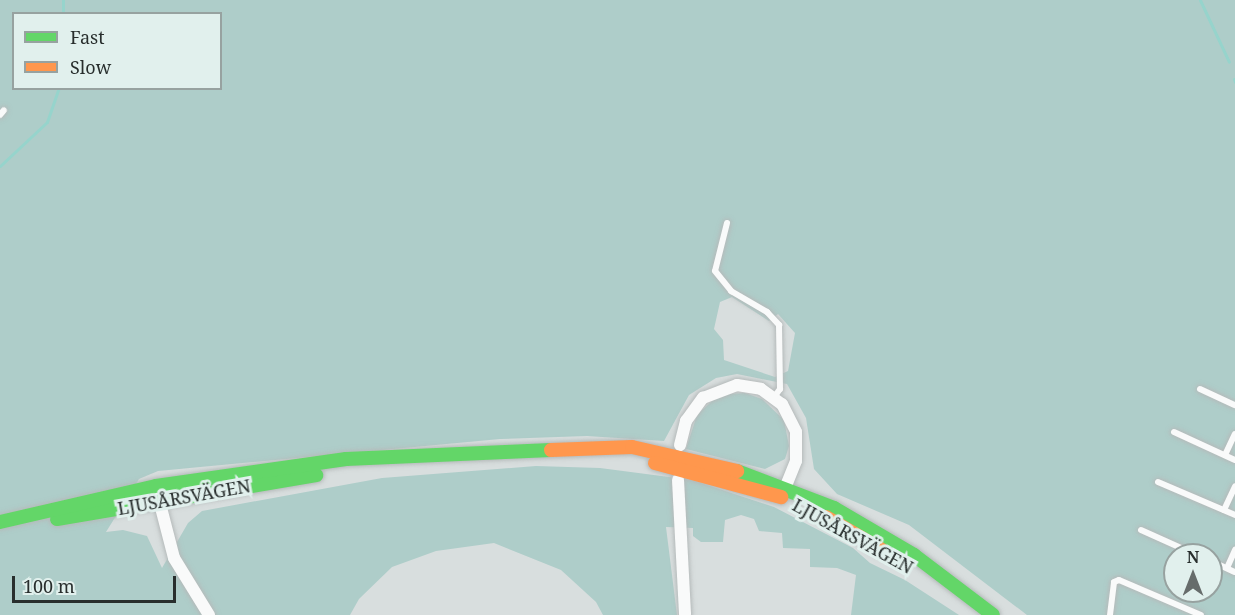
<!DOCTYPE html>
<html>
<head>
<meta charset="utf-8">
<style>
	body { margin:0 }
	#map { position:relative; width:1235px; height:615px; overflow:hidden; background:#d8dede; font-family:"Noto Serif",serif }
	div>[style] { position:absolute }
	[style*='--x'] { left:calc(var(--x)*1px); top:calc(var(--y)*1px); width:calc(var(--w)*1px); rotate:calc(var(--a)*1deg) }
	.green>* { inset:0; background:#aecdc9 }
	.stream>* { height:3px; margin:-1.5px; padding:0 1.5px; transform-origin:1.5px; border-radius:1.5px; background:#96d4cc }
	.roads { filter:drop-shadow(0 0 2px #b5baba) drop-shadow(0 0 2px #b5baba) }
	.lane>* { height:6px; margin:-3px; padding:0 3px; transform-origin:3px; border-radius:3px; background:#f9fafa }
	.street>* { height:12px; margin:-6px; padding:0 6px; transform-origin:6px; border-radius:6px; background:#f9fafa }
	.fast>* { height:14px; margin:-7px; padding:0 7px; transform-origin:7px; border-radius:7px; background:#63d668 }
	.slow>* { height:14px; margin:-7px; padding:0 7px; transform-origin:7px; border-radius:7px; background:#ff974d }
	span { translate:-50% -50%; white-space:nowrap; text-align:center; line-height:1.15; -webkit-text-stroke:6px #e1f0ed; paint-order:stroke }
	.street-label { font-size:18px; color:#282e2d }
	.legend { position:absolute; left:12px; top:12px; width:210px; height:78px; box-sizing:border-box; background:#e1f0ed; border:2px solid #97a2a0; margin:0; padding:8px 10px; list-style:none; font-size:18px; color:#282e2d }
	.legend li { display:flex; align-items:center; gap:12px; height:30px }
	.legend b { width:30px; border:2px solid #97a2a0 }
	.north { position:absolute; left:1163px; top:543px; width:60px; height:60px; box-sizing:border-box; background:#e1f0ed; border:2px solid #97a2a0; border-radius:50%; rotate:0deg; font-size:16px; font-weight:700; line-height:24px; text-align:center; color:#282e2d }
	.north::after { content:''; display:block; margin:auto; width:21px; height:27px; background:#666c6b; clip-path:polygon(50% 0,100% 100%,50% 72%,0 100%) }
	.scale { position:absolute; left:12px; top:576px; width:164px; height:27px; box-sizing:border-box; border:3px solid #282e2d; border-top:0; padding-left:8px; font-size:18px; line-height:21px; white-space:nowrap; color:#282e2d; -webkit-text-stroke:4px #e1f0ed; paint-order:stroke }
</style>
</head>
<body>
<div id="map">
	<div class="green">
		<div style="clip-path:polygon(evenodd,0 0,1235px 0,1235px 615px,1027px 615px,909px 525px,837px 494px,814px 469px,806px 418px,787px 384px,737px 374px,716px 378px,689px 395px,664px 441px,587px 436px,500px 439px,158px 471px,139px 479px,106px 532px,123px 530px,147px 536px,162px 568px,188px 523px,202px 511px,382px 478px,536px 466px,600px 468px,692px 480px,774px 507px,853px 548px,870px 563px,905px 580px,959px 615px,851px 615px,856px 575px,837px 568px,810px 567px,810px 549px,783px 548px,782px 533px,759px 531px,754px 519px,741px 515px,725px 520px,723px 542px,701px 542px,693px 536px,693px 528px,666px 527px,677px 615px,603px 615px,596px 602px,561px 570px,494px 543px,436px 551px,392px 567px,359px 599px,350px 615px,0 615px,0 0,14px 14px,220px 14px,220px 88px,14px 88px,14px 14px,0 0,732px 297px,769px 321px,778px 314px,795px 333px,788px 371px,775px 377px,724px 360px,723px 340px,714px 329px,720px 302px,732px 297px,0 0,1175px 555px,1211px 555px,1211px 591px,1175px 591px,1175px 555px)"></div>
		<div style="clip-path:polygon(745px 393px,762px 399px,784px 420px,789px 446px,785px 459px,765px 469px,686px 449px,697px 415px,712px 401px,727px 394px)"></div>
	</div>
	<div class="stream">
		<div style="--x:1200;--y:0;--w:68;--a:64.9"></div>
		<div style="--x:63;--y:14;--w:14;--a:-90"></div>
		<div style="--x:1234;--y:79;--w:3;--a:72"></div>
		<div style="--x:0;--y:166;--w:64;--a:-43.1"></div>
		<div style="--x:47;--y:122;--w:36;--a:-71"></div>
	</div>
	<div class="roads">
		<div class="lane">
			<div style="--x:0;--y:115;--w:6;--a:-51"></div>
			<div style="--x:727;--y:223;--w:49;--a:104"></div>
			<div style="--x:715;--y:271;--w:26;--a:51"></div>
			<div style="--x:731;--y:291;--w:42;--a:30.3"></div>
			<div style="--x:767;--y:312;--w:18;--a:47"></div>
			<div style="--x:779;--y:325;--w:64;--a:89.1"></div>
			<div style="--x:780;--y:389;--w:9;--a:126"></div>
			<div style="--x:1200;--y:389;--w:38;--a:25"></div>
			<div style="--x:1174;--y:432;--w:67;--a:24.7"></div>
			<div style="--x:1225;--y:455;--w:23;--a:-65"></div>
			<div style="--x:1158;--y:482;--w:84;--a:23.2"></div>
			<div style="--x:1224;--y:510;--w:26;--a:-65"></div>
			<div style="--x:1141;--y:530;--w:61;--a:24.1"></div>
			<div style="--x:1211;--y:561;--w:26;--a:25"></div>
			<div style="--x:1227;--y:568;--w:20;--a:-66"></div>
			<div style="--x:1110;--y:615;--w:33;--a:-83"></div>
			<div style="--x:1114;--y:582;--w:5;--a:-22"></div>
			<div style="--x:1119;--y:580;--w:89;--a:23.1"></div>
		</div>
		<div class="street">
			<div style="--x:680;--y:445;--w:25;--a:-76"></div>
			<div style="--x:686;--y:421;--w:29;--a:-54"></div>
			<div style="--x:703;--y:398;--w:36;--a:-21"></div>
			<div style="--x:737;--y:385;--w:24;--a:9"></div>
			<div style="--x:761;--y:389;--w:26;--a:36"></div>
			<div style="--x:782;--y:404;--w:31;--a:63"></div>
			<div style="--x:796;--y:432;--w:29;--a:90"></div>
			<div style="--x:796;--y:461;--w:35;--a:112"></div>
			<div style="--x:678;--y:480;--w:135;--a:87"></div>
			<div style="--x:158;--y:496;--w:64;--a:75.5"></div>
			<div style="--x:174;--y:558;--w:67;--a:58.4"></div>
		</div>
		<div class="fast">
			<div style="--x:737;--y:471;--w:104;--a:20.9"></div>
			<div style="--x:834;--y:508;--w:93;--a:30.4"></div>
			<div style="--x:914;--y:555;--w:99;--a:37.2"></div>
			<div style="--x:57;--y:519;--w:263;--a:-9.6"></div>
			<div style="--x:0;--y:522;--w:160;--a:-13"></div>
			<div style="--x:156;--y:486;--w:192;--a:-8.1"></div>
			<div style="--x:346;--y:459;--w:205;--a:-2.5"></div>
		</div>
		<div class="slow">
			<div style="--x:551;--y:450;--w:81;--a:-2.1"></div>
			<div style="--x:632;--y:447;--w:108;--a:12.9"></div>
			<div style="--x:655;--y:463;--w:131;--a:15.1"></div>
			<div style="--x:826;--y:517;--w:65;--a:30.5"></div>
		</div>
	</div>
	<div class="street-label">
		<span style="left:184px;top:497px;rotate:-10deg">LJUSÅRSVÄGEN</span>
		<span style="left:853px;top:536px;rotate:29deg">LJUSÅRSVÄGEN</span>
	</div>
	<ul class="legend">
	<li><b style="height:8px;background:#63d668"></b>Fast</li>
	<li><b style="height:8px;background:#ff974d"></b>Slow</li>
	</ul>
	<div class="north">N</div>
	<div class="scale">100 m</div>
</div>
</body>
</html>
